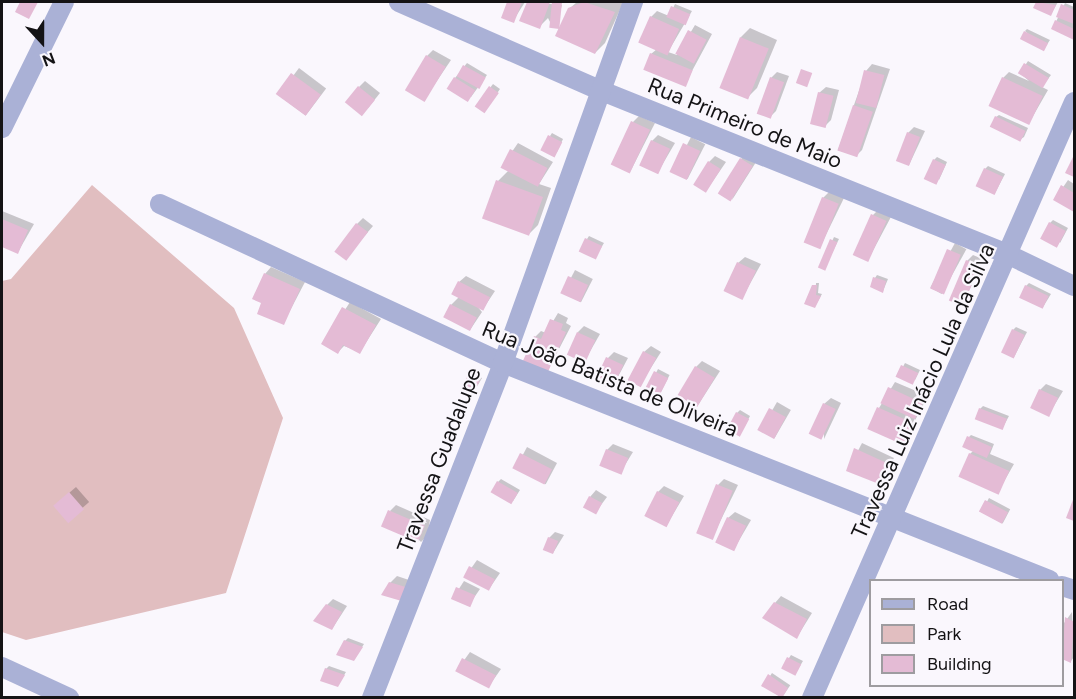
<!DOCTYPE html>
<html>
<head>
<meta charset="utf-8">
<style>
	body { margin:0 }
	#map { position:relative; width:1076px; height:699px; overflow:hidden; background:#faf7fd; font-family:Figtree,sans-serif }
	div>[style] { position:absolute }
	[style*='--x'] { left:calc(var(--x)*1px); top:calc(var(--y)*1px); width:calc(var(--w)*1px); rotate:calc(var(--a)*1deg) }
	.green>* { inset:0; background:#e1bec0 }
	.shadow>* { inset:0; background:#0003; transform-origin:0 0 }
	.building>* { inset:0; background:#e4bbd5; transform-origin:0 0 }
	.minor>* { height:20px; margin:-10px; padding:0 10px; transform-origin:10px; border-radius:10px; background:#aab1d6 }
	span { translate:-50% -50%; white-space:nowrap; text-align:center; line-height:1.15; -webkit-text-stroke:4.5px #faf7fd; paint-order:stroke }
	.street-label { font-size:22px; color:#141315 }
	.frame { position:absolute; inset:0; border:3px solid #141315; pointer-events:none }
	.legend { position:absolute; left:869px; top:579px; width:195px; height:108px; box-sizing:border-box; background:#faf7fd; border:2px solid #9e9ca0; margin:0; padding:8px 10px; list-style:none; font-size:18px; color:#141315 }
	.legend li { display:flex; align-items:center; gap:12px; height:30px }
	.legend b { width:30px; border:2px solid #9e9ca0 }
	.north { position:absolute; left:12px; top:12px; width:60px; height:60px; -webkit-text-stroke:4px #faf7fd; paint-order:stroke; rotate:159deg; font-size:16px; font-weight:700; line-height:24px; text-align:center; color:#141315 }
	.north::after { content:''; display:block; margin:auto; width:21px; height:27px; background:#141315; clip-path:polygon(50% 0,100% 100%,50% 72%,0 100%) }
</style>
</head>
<body>
<div id="map">
	<div class="green">
		<div style="clip-path:polygon(92px 185px,234px 308px,283px 418px,226px 593px,26px 640px,2px 632px,2px 281px,11px 279px)"></div>
	</div>
	<div class="shadow">
		<div style="clip-path:polygon(509px 2px,525px 2px,513px 21px,503px 17px)"></div>
		<div style="clip-path:polygon(528px 2px,562px 5px,556px 25px,553px 28px,548px 18px,539px 27px,521px 21px)"></div>
		<div style="clip-path:polygon(577px 2px,623px 3px,605px 43px,595px 53px,569px 9px)"></div>
		<div style="clip-path:polygon(1037px 2px,1058px 2px,1051px 14px,1035px 7px)"></div>
		<div style="clip-path:polygon(1065px 3px,1074px 7px,1074px 38px,1053px 28px)"></div>
		<div style="clip-path:polygon(675px 4px,692px 11px,668px 52px,677px 55px,695px 25px,712px 34px,685px 84px,651px 54px,657px 49px,651px 17px,657px 11px,669px 16px)"></div>
		<div style="clip-path:polygon(750px 28px,777px 40px,757px 88px,747px 98px,741px 37px)"></div>
		<div style="clip-path:polygon(1027px 29px,1050px 40px,1044px 49px,1025px 31px)"></div>
		<div style="clip-path:polygon(433px 50px,451px 60px,424px 100px,427px 56px)"></div>
		<div style="clip-path:polygon(1028px 61px,1051px 75px,1042px 87px,1048px 90px,1029px 123px,1003px 78px,1009px 72px,1029px 81px,1020px 73px)"></div>
		<div style="clip-path:polygon(467px 63px,487px 75px,471px 97px,455px 78px)"></div>
		<div style="clip-path:polygon(872px 64px,890px 69px,862px 150px,856px 156px,838px 150px,866px 71px)"></div>
		<div style="left:299px;top:68px;width:34px;height:34px;rotate:37deg"></div>
		<div style="clip-path:polygon(777px 72px,789px 76px,776px 111px,770px 117px,771px 78px)"></div>
		<div style="clip-path:polygon(365px 81px,380px 93px,368px 108px,359px 87px)"></div>
		<div style="clip-path:polygon(493px 84px,500px 89px,486px 109px,476px 106px)"></div>
		<div style="clip-path:polygon(826px 87px,839px 90px,831px 120px,825px 126px,819px 93px)"></div>
		<div style="clip-path:polygon(999px 115px,1028px 128px,1024px 137px,1021px 139px,996px 117px)"></div>
		<div style="clip-path:polygon(639px 116px,655px 123px,630px 172px,633px 122px)"></div>
		<div style="clip-path:polygon(914px 127px,925px 131px,909px 165px,908px 133px)"></div>
		<div style="clip-path:polygon(552px 133px,563px 139px,557px 152px,550px 136px)"></div>
		<div style="clip-path:polygon(658px 135px,675px 143px,658px 172px,652px 141px)"></div>
		<div style="left:691px;top:137px;width:16px;height:39px;rotate:27deg"></div>
		<div style="clip-path:polygon(518px 143px,553px 162px,539px 184px,551px 188px,538px 225px,529px 234px,498px 181px,509px 170px,502px 166px)"></div>
		<div style="clip-path:polygon(747px 153px,758px 159px,732px 200px,741px 159px)"></div>
		<div style="clip-path:polygon(715px 156px,726px 162px,706px 191px,709px 162px)"></div>
		<div style="clip-path:polygon(937px 157px,947px 162px,939px 180px,934px 160px)"></div>
		<div style="clip-path:polygon(988px 166px,1005px 174px,995px 193px,985px 169px)"></div>
		<div style="clip-path:polygon(1068px 180px,1074px 184px,1074px 210px,1055px 199px)"></div>
		<div style="clip-path:polygon(829px 192px,844px 198px,820px 247px,823px 198px)"></div>
		<div style="clip-path:polygon(879px 209px,892px 215px,868px 260px,873px 215px)"></div>
		<div style="clip-path:polygon(2px 211px,34px 224px,18px 252px,2px 246px)"></div>
		<div style="clip-path:polygon(363px 218px,373px 226px,345px 259px,357px 224px)"></div>
		<div style="clip-path:polygon(1053px 220px,1068px 228px,1060px 243px,1050px 223px)"></div>
		<div style="clip-path:polygon(589px 236px,604px 243px,595px 258px,587px 239px)"></div>
		<div style="clip-path:polygon(834px 237px,839px 239px,824px 269px,820px 267px)"></div>
		<div style="left:955px;top:243px;width:13px;height:51px;rotate:29deg"></div>
		<div style="clip-path:polygon(973px 255px,985px 260px,962px 304px,967px 261px)"></div>
		<div style="clip-path:polygon(745px 257px,761px 264px,742px 298px,738px 263px)"></div>
		<div style="clip-path:polygon(271px 267px,305px 282px,283px 324px,263px 302px,265px 274px)"></div>
		<div style="left:575px;top:270px;width:20px;height:26px;rotate:27deg"></div>
		<div style="clip-path:polygon(877px 275px,888px 279px,883px 291px,875px 278px)"></div>
		<div style="clip-path:polygon(466px 276px,495px 291px,483px 309px,476px 305px,482px 312px,470px 330px,451px 305px,459px 297px,459px 282px)"></div>
		<div style="clip-path:polygon(816px 283px,819px 283px,818px 293px,822px 294px,815px 306px)"></div>
		<div style="clip-path:polygon(1029px 283px,1051px 294px,1043px 307px,1026px 286px)"></div>
		<div style="clip-path:polygon(350px 302px,381px 319px,360px 352px,344px 346px,338px 352px,323px 344px)"></div>
		<div style="clip-path:polygon(558px 313px,568px 318px,566px 323px,571px 326px,547px 372px,535px 337px,541px 331px,546px 333px)"></div>
		<div style="clip-path:polygon(584px 326px,600px 334px,584px 362px,578px 332px)"></div>
		<div style="clip-path:polygon(1016px 327px,1027px 332px,1014px 357px,1013px 330px)"></div>
		<div style="clip-path:polygon(651px 346px,661px 352px,640px 385px,644px 352px)"></div>
		<div style="clip-path:polygon(614px 352px,628px 358px,612px 388px,608px 358px)"></div>
		<div style="clip-path:polygon(702px 361px,720px 371px,698px 405px,696px 367px)"></div>
		<div style="clip-path:polygon(905px 363px,920px 370px,915px 380px,898px 376px)"></div>
		<div style="left:658px;top:369px;width:13px;height:20px;rotate:27deg"></div>
		<div style="clip-path:polygon(472px 373px,482px 378px,471px 397px,469px 376px)"></div>
		<div style="clip-path:polygon(895px 382px,928px 396px,903px 443px,879px 408px)"></div>
		<div style="clip-path:polygon(1046px 384px,1063px 391px,1049px 414px,1040px 390px)"></div>
		<div style="clip-path:polygon(831px 398px,841px 403px,824px 439px,824px 404px)"></div>
		<div style="left:777px;top:402px;width:16px;height:33px;rotate:30deg"></div>
		<div style="clip-path:polygon(983px 406px,1009px 416px,1002px 429px,980px 409px)"></div>
		<div style="clip-path:polygon(740px 410px,750px 416px,740px 435px,737px 413px)"></div>
		<div style="clip-path:polygon(971px 435px,994px 444px,990px 454px,1014px 464px,998px 492px,970px 454px,974px 450px,969px 437px)"></div>
		<div style="clip-path:polygon(862px 443px,894px 458px,879px 482px,848px 470px)"></div>
		<div style="clip-path:polygon(613px 444px,633px 452px,620px 473px,607px 450px)"></div>
		<div style="left:527px;top:447px;width:34px;height:24px;rotate:28deg"></div>
		<div style="clip-path:polygon(501px 479px,520px 490px,513px 501px,498px 482px)"></div>
		<div style="clip-path:polygon(724px 479px,738px 485px,712px 538px,718px 485px)"></div>
		<div style="clip-path:polygon(664px 486px,684px 496px,666px 526px,658px 492px)"></div>
		<div style="left:76px;top:487px;width:20px;height:28px;rotate:49deg"></div>
		<div style="clip-path:polygon(596px 490px,607px 497px,595px 513px,590px 497px)"></div>
		<div style="left:989px;top:498px;width:24px;height:16px;rotate:28deg"></div>
		<div style="clip-path:polygon(396px 505px,430px 520px,427px 536px,421px 542px,390px 511px)"></div>
		<div style="clip-path:polygon(735px 512px,751px 520px,734px 549px,728px 518px)"></div>
		<div style="clip-path:polygon(555px 532px,564px 535px,553px 553px,549px 538px)"></div>
		<div style="clip-path:polygon(477px 560px,500px 573px,489px 589px,465px 577px)"></div>
		<div style="clip-path:polygon(397px 576px,415px 582px,411px 594px,390px 583px)"></div>
		<div style="clip-path:polygon(464px 581px,480px 589px,469px 605px,453px 598px)"></div>
		<div style="clip-path:polygon(781px 596px,812px 613px,797px 637px,775px 603px)"></div>
		<div style="clip-path:polygon(333px 599px,347px 606px,332px 629px,327px 605px)"></div>
		<div style="clip-path:polygon(1072px 612px,1074px 657px,1071px 661px,1062px 657px,1062px 626px)"></div>
		<div style="clip-path:polygon(348px 638px,364px 644px,354px 660px,345px 641px)"></div>
		<div style="clip-path:polygon(470px 652px,501px 669px,489px 686px,457px 670px)"></div>
		<div style="clip-path:polygon(791px 655px,803px 661px,797px 671px,783px 667px)"></div>
		<div style="clip-path:polygon(329px 666px,346px 672px,340px 682px,326px 669px)"></div>
		<div style="left:772px;top:673px;width:22px;height:15px;rotate:34deg"></div>
	</div>
	<div class="building">
		<div style="clip-path:polygon(20px 2px,38px 2px,29px 19px,15px 12px)"></div>
		<div style="clip-path:polygon(507px 2px,522px 2px,514px 23px,501px 18px)"></div>
		<div style="clip-path:polygon(527px 2px,550px 2px,540px 29px,519px 21px)"></div>
		<div style="left:552px;top:2px;width:10px;height:26px;rotate:6deg"></div>
		<div style="clip-path:polygon(584px 2px,615px 12px,595px 54px,555px 36px,568px 8px)"></div>
		<div style="clip-path:polygon(1036px 2px,1056px 5px,1051px 16px,1033px 8px)"></div>
		<div style="clip-path:polygon(1061px 4px,1074px 10px,1074px 24px,1056px 17px)"></div>
		<div style="left:671px;top:6px;width:21px;height:12px;rotate:23deg"></div>
		<div style="left:650px;top:16px;width:32px;height:29px;rotate:24deg"></div>
		<div style="clip-path:polygon(1055px 20px,1074px 29px,1074px 40px,1051px 29px)"></div>
		<div style="left:688px;top:30px;width:21px;height:27px;rotate:28deg"></div>
		<div style="left:1024px;top:31px;width:27px;height:9px;rotate:27deg"></div>
		<div style="left:740px;top:37px;width:31px;height:55px;rotate:22deg"></div>
		<div style="left:650px;top:53px;width:46px;height:18px;rotate:22deg"></div>
		<div style="left:426px;top:55px;width:23px;height:41px;rotate:31deg"></div>
		<div style="left:1024px;top:63px;width:29px;height:12px;rotate:31deg"></div>
		<div style="left:463px;top:65px;width:26px;height:13px;rotate:29deg"></div>
		<div style="left:801px;top:69px;width:12px;height:15px;rotate:20deg"></div>
		<div style="left:864px;top:70px;width:21px;height:34px;rotate:14deg"></div>
		<div style="left:291px;top:73px;width:37px;height:26px;rotate:36deg"></div>
		<div style="left:454px;top:77px;width:25px;height:14px;rotate:32deg"></div>
		<div style="left:770px;top:77px;width:15px;height:39px;rotate:20deg"></div>
		<div style="left:1002px;top:77px;width:45px;height:32px;rotate:25deg"></div>
		<div style="left:358px;top:86px;width:22px;height:21px;rotate:39deg"></div>
		<div style="left:489px;top:86px;width:12px;height:25px;rotate:35deg"></div>
		<div style="left:818px;top:92px;width:16px;height:33px;rotate:14deg"></div>
		<div style="left:853px;top:105px;width:21px;height:48px;rotate:19deg"></div>
		<div style="left:995px;top:116px;width:34px;height:12px;rotate:26deg"></div>
		<div style="left:631px;top:121px;width:21px;height:48px;rotate:25deg"></div>
		<div style="left:907px;top:132px;width:14px;height:31px;rotate:21deg"></div>
		<div style="left:548px;top:135px;width:16px;height:17px;rotate:27deg"></div>
		<div style="left:651px;top:140px;width:21px;height:28px;rotate:25deg"></div>
		<div style="left:683px;top:143px;width:19px;height:32px;rotate:25deg"></div>
		<div style="left:510px;top:149px;width:42px;height:21px;rotate:27deg"></div>
		<div style="clip-path:polygon(1074px 155px,1074px 177px,1065px 173px)"></div>
		<div style="left:740px;top:158px;width:15px;height:42px;rotate:32deg"></div>
		<div style="left:933px;top:159px;width:14px;height:22px;rotate:25deg"></div>
		<div style="left:708px;top:161px;width:15px;height:28px;rotate:32deg"></div>
		<div style="left:984px;top:168px;width:21px;height:20px;rotate:25deg"></div>
		<div style="left:496px;top:180px;width:50px;height:41px;rotate:20deg"></div>
		<div style="clip-path:polygon(1061px 185px,1074px 193px,1074px 212px,1053px 200px)"></div>
		<div style="left:822px;top:197px;width:18px;height:49px;rotate:22deg"></div>
		<div style="left:871px;top:214px;width:17px;height:45px;rotate:24deg"></div>
		<div style="clip-path:polygon(2px 219px,28px 230px,18px 254px,2px 247px)"></div>
		<div style="left:1049px;top:222px;width:19px;height:19px;rotate:28deg"></div>
		<div style="left:356px;top:223px;width:15px;height:36px;rotate:37deg"></div>
		<div style="left:585px;top:238px;width:19px;height:15px;rotate:25deg"></div>
		<div style="left:830px;top:239px;width:8px;height:31px;rotate:23deg"></div>
		<div style="left:947px;top:249px;width:15px;height:43px;rotate:23deg"></div>
		<div style="left:966px;top:260px;width:15px;height:44px;rotate:23deg"></div>
		<div style="left:737px;top:262px;width:21px;height:32px;rotate:25deg"></div>
		<div style="clip-path:polygon(264px 273px,300px 289px,284px 325px,257px 314px,261px 303px,252px 299px)"></div>
		<div style="left:568px;top:276px;width:22px;height:19px;rotate:24deg"></div>
		<div style="clip-path:polygon(873px 277px,886px 281px,883px 293px,870px 287px)"></div>
		<div style="left:458px;top:281px;width:36px;height:15px;rotate:27deg"></div>
		<div style="clip-path:polygon(812px 285px,817px 285px,816px 295px,821px 296px,815px 308px,804px 304px)"></div>
		<div style="left:1025px;top:285px;width:26px;height:14px;rotate:25deg"></div>
		<div style="left:450px;top:304px;width:30px;height:15px;rotate:27deg"></div>
		<div style="clip-path:polygon(342px 307px,376px 325px,360px 354px,343px 345px,338px 354px,321px 344px)"></div>
		<div style="clip-path:polygon(550px 319px,563px 324px,561px 330px,566px 332px,547px 374px,522px 363px,534px 336px,541px 339px)"></div>
		<div style="left:1012px;top:329px;width:14px;height:26px;rotate:25deg"></div>
		<div style="left:577px;top:332px;width:20px;height:25px;rotate:24deg"></div>
		<div style="left:643px;top:351px;width:15px;height:33px;rotate:28deg"></div>
		<div style="left:606px;top:357px;width:19px;height:27px;rotate:25deg"></div>
		<div style="left:901px;top:365px;width:19px;height:13px;rotate:25deg"></div>
		<div style="left:695px;top:366px;width:23px;height:34px;rotate:31deg"></div>
		<div style="left:654px;top:371px;width:16px;height:18px;rotate:27deg"></div>
		<div style="left:468px;top:375px;width:13px;height:20px;rotate:27deg"></div>
		<div style="left:888px;top:387px;width:38px;height:18px;rotate:25deg"></div>
		<div style="left:1039px;top:389px;width:21px;height:21px;rotate:25deg"></div>
		<div style="left:823px;top:403px;width:14px;height:34px;rotate:25deg"></div>
		<div style="left:877px;top:407px;width:39px;height:24px;rotate:24deg"></div>
		<div style="left:769px;top:408px;width:19px;height:25px;rotate:28deg"></div>
		<div style="left:979px;top:408px;width:30px;height:12px;rotate:21deg"></div>
		<div style="left:736px;top:412px;width:15px;height:20px;rotate:28deg"></div>
		<div style="left:967px;top:436px;width:27px;height:12px;rotate:24deg"></div>
		<div style="clip-path:polygon(854px 448px,889px 464px,879px 484px,846px 471px)"></div>
		<div style="left:606px;top:449px;width:24px;height:18px;rotate:22deg"></div>
		<div style="left:520px;top:453px;width:36px;height:17px;rotate:27deg"></div>
		<div style="left:969px;top:453px;width:44px;height:26px;rotate:24deg"></div>
		<div style="left:497px;top:481px;width:24px;height:13px;rotate:30deg"></div>
		<div style="left:716px;top:484px;width:18px;height:53px;rotate:22deg"></div>
		<div style="left:657px;top:491px;width:25px;height:28px;rotate:27deg"></div>
		<div style="left:69px;top:492px;width:23px;height:21px;rotate:49deg"></div>
		<div style="left:589px;top:496px;width:15px;height:13px;rotate:28deg"></div>
		<div style="clip-path:polygon(1074px 497px,1074px 521px,1066px 518px)"></div>
		<div style="left:985px;top:500px;width:26px;height:13px;rotate:28deg"></div>
		<div style="left:388px;top:510px;width:40px;height:18px;rotate:23deg"></div>
		<div style="left:727px;top:517px;width:21px;height:28px;rotate:25deg"></div>
		<div style="left:548px;top:537px;width:11px;height:14px;rotate:22deg"></div>
		<div style="left:469px;top:566px;width:29px;height:13px;rotate:27deg"></div>
		<div style="clip-path:polygon(389px 582px,409px 588px,405px 602px,381px 595px)"></div>
		<div style="left:456px;top:587px;width:21px;height:13px;rotate:23deg"></div>
		<div style="clip-path:polygon(774px 602px,807px 619px,797px 639px,762px 618px)"></div>
		<div style="clip-path:polygon(326px 604px,342px 612px,332px 630px,313px 621px)"></div>
		<div style="clip-path:polygon(1065px 617px,1074px 622px,1071px 663px,1062px 659px)"></div>
		<div style="clip-path:polygon(344px 640px,363px 647px,354px 661px,336px 655px)"></div>
		<div style="left:787px;top:657px;width:16px;height:13px;rotate:27deg"></div>
		<div style="left:462px;top:658px;width:38px;height:15px;rotate:27deg"></div>
		<div style="clip-path:polygon(325px 668px,345px 675px,338px 687px,320px 681px)"></div>
		<div style="clip-path:polygon(768px 674px,788px 688px,782px 698px,761px 686px)"></div>
	</div>
	<div class="minor">
		<div style="--x:399;--y:2;--w:222;--a:23.7"></div>
		<div style="--x:602;--y:91;--w:439;--a:21.9"></div>
		<div style="--x:1009;--y:255;--w:72;--a:25.5"></div>
		<div style="--x:2;--y:128;--w:140;--a:-63.8"></div>
		<div style="--x:160;--y:204;--w:378;--a:24.9"></div>
		<div style="--x:503;--y:363;--w:588;--a:21.67"></div>
		<div style="--x:1062;--y:586;--w:13;--a:18"></div>
		<div style="--x:2;--y:667;--w:74;--a:24.8"></div>
		<div style="--x:372;--y:698;--w:360;--a:-68.6"></div>
		<div style="--x:503;--y:363;--w:384;--a:-70.2"></div>
		<div style="--x:812;--y:698;--w:651;--a:-66.27"></div>
	</div>
	<div class="street-label">
		<span style="left:745px;top:123px;rotate:22deg">Rua Primeiro de Maio</span>
		<span style="left:610px;top:379px;rotate:22deg">Rua João Batista de Oliveira</span>
		<span style="left:923px;top:391px;rotate:-66deg">Travessa Luiz Inácio Lula da Silva</span>
		<span style="left:439px;top:460px;rotate:-69deg">Travessa Guadalupe</span>
	</div>
	<div class="frame"></div>
	<ul class="legend">
	<li><b style="height:8px;background:#aab1d6"></b>Road</li>
	<li><b style="height:16px;background:#e1bec0"></b>Park</li>
	<li><b style="height:16px;background:#e4bbd5"></b>Building</li>
	</ul>
	<div class="north">N</div>
</div>
</body>
</html>
